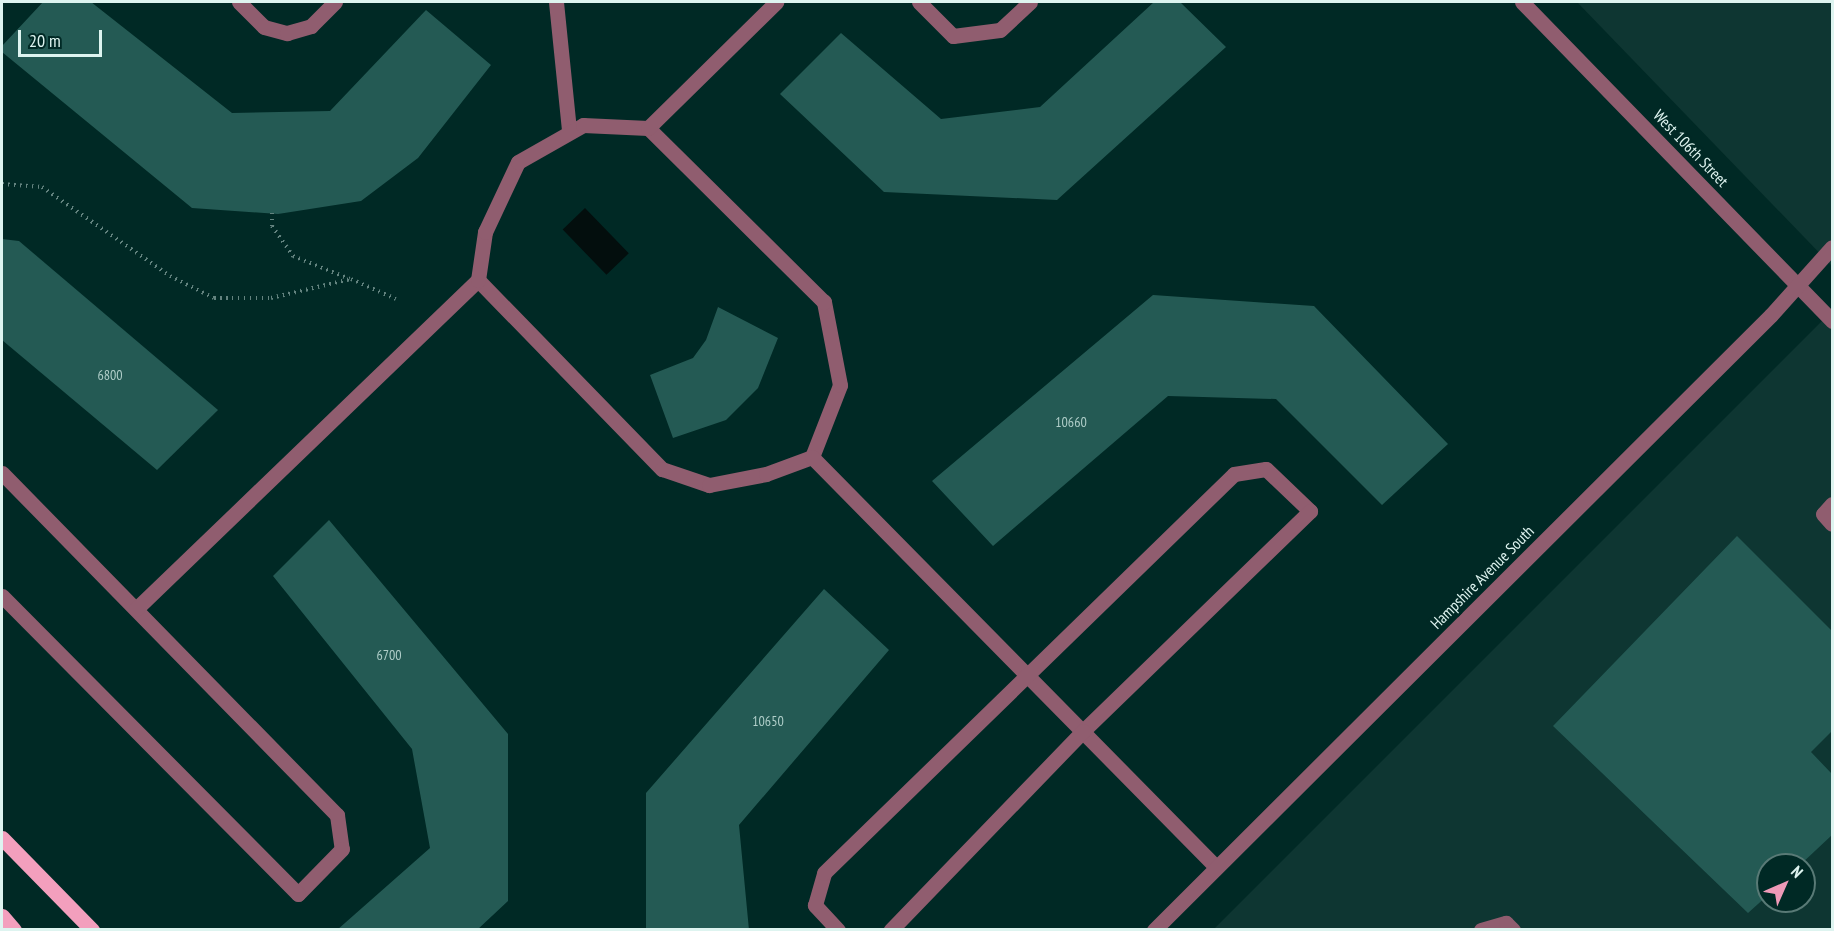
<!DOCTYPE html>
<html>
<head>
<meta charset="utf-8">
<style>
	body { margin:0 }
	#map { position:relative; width:1834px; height:931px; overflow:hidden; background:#002925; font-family:"PT Sans Narrow",sans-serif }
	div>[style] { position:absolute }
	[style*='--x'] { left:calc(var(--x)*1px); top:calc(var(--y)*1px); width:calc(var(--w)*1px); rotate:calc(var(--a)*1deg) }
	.built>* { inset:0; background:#0e3632 }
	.water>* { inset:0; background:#030e0d; transform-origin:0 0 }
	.building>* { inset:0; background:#245a54 }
	.path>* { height:4px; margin-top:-2px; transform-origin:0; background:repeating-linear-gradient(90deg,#63837f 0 1.5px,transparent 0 6px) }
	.minor>* { height:15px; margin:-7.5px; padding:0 7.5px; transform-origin:7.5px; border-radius:7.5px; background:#905d6f }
	.major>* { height:15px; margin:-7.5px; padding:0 7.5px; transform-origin:7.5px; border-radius:7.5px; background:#f39fbd }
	span { translate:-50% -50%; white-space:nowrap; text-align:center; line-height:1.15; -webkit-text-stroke:5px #002925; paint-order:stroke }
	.number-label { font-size:14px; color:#b0cec9 }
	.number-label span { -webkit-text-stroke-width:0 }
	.street-label { font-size:16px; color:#def4f0 }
	.frame { position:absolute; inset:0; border:3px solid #def4f0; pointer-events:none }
	.north { position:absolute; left:1756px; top:853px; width:60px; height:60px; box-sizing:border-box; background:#002925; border:2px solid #597a76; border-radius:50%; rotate:45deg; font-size:16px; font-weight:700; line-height:24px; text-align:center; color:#def4f0 }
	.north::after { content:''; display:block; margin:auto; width:21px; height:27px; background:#ef9ab8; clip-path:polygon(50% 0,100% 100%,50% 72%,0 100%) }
	.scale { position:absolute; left:18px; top:30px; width:84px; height:27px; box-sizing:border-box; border:3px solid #def4f0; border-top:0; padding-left:8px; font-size:18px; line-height:21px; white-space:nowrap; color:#def4f0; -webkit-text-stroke:4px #002925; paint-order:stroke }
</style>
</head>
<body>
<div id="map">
	<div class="built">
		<div style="clip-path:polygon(1577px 2px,1832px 2px,1832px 266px)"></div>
		<div style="clip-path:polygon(evenodd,1832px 311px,1832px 929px,1214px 929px,1832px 311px,1768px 865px,1804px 865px,1804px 901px,1768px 901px,1768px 865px)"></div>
	</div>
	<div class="water">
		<div style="left:585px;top:208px;width:63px;height:31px;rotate:46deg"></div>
	</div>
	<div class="building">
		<div style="clip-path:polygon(43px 2px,91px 2px,232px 113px,330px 111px,426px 10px,491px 65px,418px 158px,361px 201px,278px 214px,192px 208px,2px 52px,2px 46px)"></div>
		<div style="clip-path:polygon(1154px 2px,1180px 2px,1226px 47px,1057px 200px,884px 192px,780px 94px,841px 33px,941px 119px,1040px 107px)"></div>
		<div style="clip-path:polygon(2px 239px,19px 241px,218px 410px,157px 470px,2px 340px)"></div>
		<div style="clip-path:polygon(1153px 295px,1314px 306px,1448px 444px,1382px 505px,1276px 399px,1168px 396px,993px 546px,932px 481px)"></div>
		<div style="clip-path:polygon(718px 307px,778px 338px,758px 388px,726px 420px,673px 438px,650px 375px,693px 358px,706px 340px)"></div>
		<div style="clip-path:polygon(329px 520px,508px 734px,508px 901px,477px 930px,337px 930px,430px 848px,412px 749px,273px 576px)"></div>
		<div style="clip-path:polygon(1737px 536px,1832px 631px,1832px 731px,1811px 752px,1832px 774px,1832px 835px,1800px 865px,1768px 865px,1768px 895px,1748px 913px,1553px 726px)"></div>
		<div style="clip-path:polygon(824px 589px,889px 650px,739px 825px,749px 930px,646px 930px,646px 793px)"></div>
	</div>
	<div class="path">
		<div style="--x:2;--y:184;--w:40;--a:4.3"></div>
		<div style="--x:42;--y:187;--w:156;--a:34.8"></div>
		<div style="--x:170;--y:276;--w:49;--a:26.6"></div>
		<div style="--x:214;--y:298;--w:57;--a:0"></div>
		<div style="--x:271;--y:298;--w:82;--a:-13.4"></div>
		<div style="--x:351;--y:279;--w:49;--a:24"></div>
		<div style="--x:272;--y:213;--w:13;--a:90"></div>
		<div style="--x:272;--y:226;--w:37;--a:55"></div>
		<div style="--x:293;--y:256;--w:61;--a:22"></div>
	</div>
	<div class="minor">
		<div style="--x:239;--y:2;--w:35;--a:45"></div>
		<div style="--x:264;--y:27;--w:24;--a:15"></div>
		<div style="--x:287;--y:33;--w:25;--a:-16"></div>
		<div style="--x:311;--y:26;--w:34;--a:-45"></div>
		<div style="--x:556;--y:2;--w:129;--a:84.2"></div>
		<div style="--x:919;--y:2;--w:48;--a:45"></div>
		<div style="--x:953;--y:36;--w:47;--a:-7.3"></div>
		<div style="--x:1000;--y:30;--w:41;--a:-43"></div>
		<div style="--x:1522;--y:2;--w:445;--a:45.8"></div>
		<div style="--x:478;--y:280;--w:264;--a:45.8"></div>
		<div style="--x:662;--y:469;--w:50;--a:18.8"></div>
		<div style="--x:709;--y:485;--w:58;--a:-10.9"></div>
		<div style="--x:766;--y:474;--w:49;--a:-20.3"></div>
		<div style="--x:812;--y:457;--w:77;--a:-68.7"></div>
		<div style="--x:840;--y:385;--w:85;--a:-100.9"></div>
		<div style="--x:824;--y:302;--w:247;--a:-135.3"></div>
		<div style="--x:812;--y:457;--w:576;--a:45.42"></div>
		<div style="--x:2;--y:473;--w:479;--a:45.6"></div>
		<div style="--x:337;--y:815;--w:34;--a:82"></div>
		<div style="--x:342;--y:849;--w:63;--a:134.4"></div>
		<div style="--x:298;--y:894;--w:420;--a:-134.8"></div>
		<div style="--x:1832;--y:504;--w:13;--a:132"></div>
		<div style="--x:1823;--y:514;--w:13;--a:48"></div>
		<div style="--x:136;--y:609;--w:475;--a:-43.9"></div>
		<div style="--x:478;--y:280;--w:49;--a:-81.7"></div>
		<div style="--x:485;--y:232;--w:77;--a:-64.8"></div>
		<div style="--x:518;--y:162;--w:75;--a:-29.6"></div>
		<div style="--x:583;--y:125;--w:65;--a:2.6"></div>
		<div style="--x:648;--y:128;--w:180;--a:-44.5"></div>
		<div style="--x:838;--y:930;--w:34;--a:-133"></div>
		<div style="--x:815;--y:905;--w:33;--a:-74"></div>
		<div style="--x:824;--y:873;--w:572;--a:-44.22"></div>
		<div style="--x:1234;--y:474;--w:32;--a:-9"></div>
		<div style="--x:1266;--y:469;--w:61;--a:43.7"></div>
		<div style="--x:1310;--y:511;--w:316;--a:135.9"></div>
		<div style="--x:1083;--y:731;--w:277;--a:134"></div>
		<div style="--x:1154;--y:930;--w:871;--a:-44.91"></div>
		<div style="--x:1771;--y:315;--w:91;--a:-48.1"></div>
		<div style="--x:1481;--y:930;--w:26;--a:-16"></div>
		<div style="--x:1506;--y:923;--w:10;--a:45"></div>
	</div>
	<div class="major">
		<div style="--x:2;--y:838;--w:129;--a:45.6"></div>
		<div style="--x:2;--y:916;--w:18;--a:49"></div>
	</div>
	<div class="number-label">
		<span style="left:110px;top:375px">6800</span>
		<span style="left:1071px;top:422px">10660</span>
		<span style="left:389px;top:655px">6700</span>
		<span style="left:768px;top:721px">10650</span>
	</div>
	<div class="street-label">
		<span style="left:1691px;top:148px;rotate:46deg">West 106th Street</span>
		<span style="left:1482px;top:577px;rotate:-45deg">Hampshire Avenue South</span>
	</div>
	<div class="frame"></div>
	<div class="north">N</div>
	<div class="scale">20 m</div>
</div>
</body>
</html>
